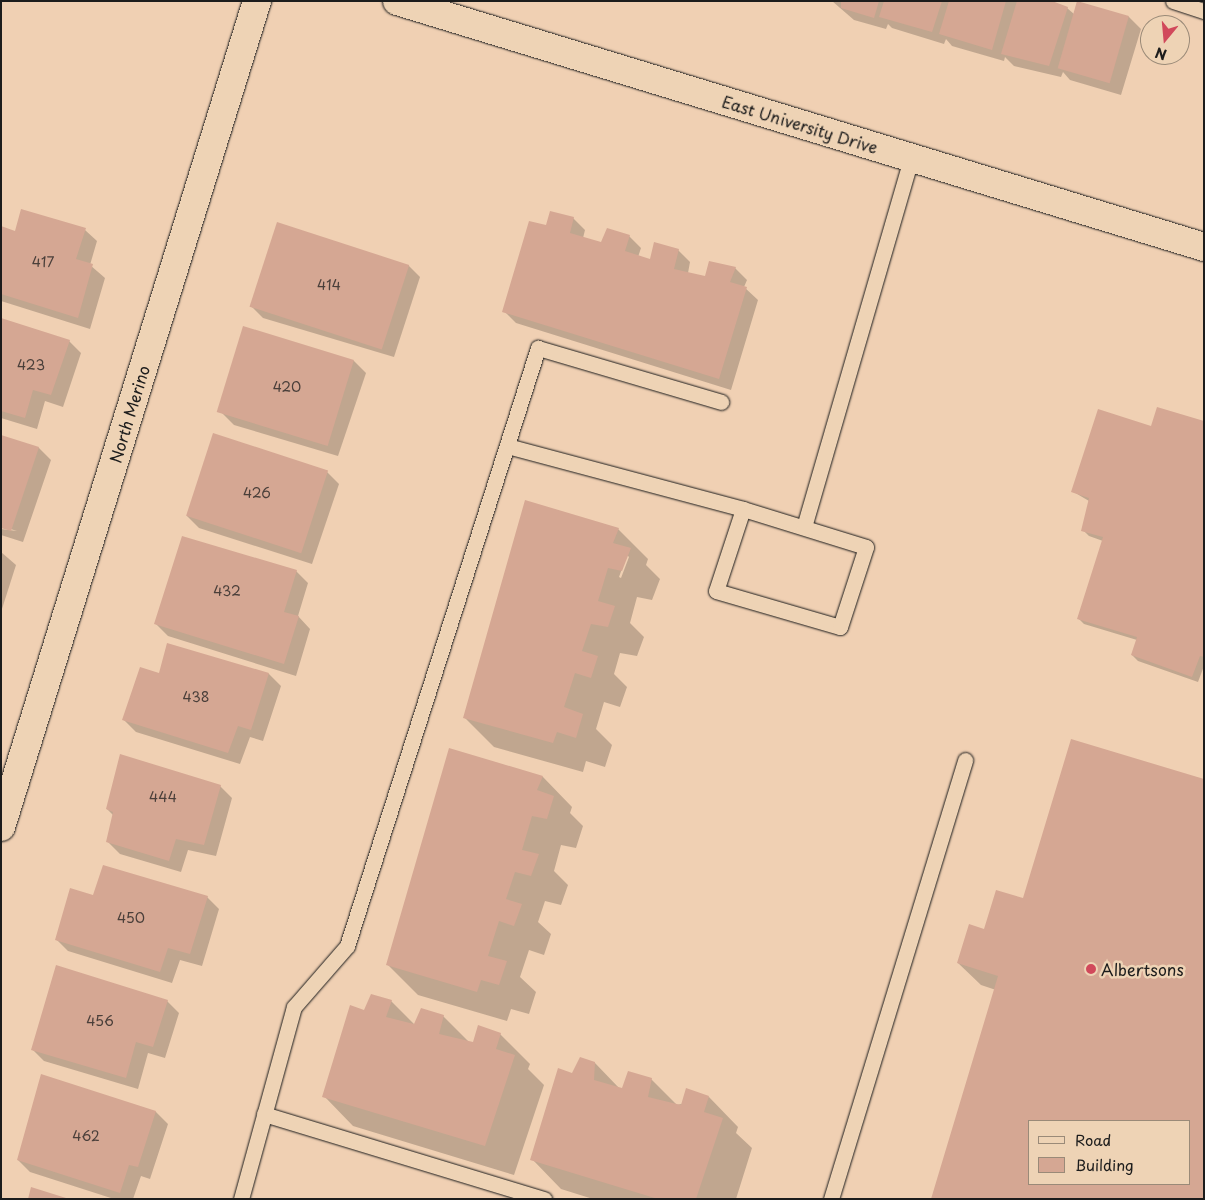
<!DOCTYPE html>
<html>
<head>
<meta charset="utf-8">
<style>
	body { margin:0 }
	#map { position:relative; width:1205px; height:1200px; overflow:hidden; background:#f0d0b3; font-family:"Playpen Sans",sans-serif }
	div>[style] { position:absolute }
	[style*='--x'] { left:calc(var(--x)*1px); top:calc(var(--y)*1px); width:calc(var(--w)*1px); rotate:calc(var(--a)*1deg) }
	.shadow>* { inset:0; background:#0003 }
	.building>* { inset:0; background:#d5a793; transform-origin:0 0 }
	.roads { filter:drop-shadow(0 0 1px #1c1c1c) drop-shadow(0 0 1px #1c1c1c) }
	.lane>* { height:15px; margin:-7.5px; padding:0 7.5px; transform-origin:7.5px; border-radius:7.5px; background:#eed3b5 }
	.street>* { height:28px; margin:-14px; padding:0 14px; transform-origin:14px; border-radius:14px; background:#eed3b5 }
	.secondary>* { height:28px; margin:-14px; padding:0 14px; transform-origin:14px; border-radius:14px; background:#eed3b5 }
	.dots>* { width:14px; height:14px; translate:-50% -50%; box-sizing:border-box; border:2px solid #eed3b5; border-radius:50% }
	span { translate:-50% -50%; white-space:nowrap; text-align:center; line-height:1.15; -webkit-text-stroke:5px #eed3b5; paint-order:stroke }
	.number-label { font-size:14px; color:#4a3f3a }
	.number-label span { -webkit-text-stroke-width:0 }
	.street-label { font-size:16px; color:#1c1c1c }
	.poi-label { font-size:16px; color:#1c1c1c }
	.left { translate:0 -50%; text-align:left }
	.frame { position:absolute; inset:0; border:2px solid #1c1c1c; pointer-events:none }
	.legend { position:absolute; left:1028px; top:1120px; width:162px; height:65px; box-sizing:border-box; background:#eed3b5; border:1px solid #9a8a78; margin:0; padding:6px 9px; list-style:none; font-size:15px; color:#1c1c1c }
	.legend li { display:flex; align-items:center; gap:10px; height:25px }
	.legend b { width:25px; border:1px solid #9a8a78 }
	.north { position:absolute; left:1140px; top:15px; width:50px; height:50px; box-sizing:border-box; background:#eed3b5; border:1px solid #9a8a78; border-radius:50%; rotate:197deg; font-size:14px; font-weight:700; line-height:20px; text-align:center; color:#1c1c1c }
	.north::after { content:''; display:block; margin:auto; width:18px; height:22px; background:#d1495b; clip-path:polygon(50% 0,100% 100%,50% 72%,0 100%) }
</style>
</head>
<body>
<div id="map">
	<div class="shadow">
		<div style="clip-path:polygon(832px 1px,1051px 1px,1067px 8px,1074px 14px,1078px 2px,1129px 17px,1141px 29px,1121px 95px,1070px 80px,1063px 72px,1061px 77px,1014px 66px,1005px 57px,1004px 61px,952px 46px,946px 39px,944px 44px,892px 28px,888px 24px,886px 29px,854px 20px)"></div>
		<div style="clip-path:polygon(573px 218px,585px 230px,583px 238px,601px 243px,629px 236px,641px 248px,638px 257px,650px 261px,678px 250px,690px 262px,688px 273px,706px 277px,735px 268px,747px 280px,744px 287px,758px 300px,731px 390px,516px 323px,504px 311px,547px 227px)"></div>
		<div style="clip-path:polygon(1px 228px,16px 232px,85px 230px,97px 241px,90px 265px,105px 278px,90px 329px,1px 301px)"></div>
		<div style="clip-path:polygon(408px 265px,420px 277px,394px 357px,263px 318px,251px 306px)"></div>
		<div style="clip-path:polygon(1px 320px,69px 341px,81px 353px,63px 407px,45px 401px,37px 429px,1px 418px)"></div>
		<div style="clip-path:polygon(244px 328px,354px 361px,366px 373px,338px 456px,234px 425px,222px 413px)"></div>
		<div style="clip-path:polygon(1204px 422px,1204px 666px,1198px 682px,1138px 661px,1132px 655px,1137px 640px,1084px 624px,1078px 618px,1103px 541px,1089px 536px,1083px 530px,1089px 501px,1072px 491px,1152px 427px)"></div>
		<div style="clip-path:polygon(1px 437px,39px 448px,51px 460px,23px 542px,1px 535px,1px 529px,17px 531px,1px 526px)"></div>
		<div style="clip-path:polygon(327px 472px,339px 484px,312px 564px,199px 528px,187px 516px)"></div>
		<div style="clip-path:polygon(evenodd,618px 529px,648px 559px,646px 565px,660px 579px,652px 600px,637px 597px,630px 623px,644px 637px,637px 656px,620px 653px,614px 674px,627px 687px,620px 707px,604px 702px,596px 729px,612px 745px,605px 767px,586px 761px,583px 772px,494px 747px,464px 717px,618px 529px,627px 555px,629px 557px,621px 578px,619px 577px,627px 555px)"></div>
		<div style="clip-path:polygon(1px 552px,16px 565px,1px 612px)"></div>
		<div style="clip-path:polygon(296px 571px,308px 583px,298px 616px,310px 629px,296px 676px,168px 636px,156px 624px)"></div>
		<div style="clip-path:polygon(160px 674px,269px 674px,281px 686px,263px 741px,250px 737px,240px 764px,136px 732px,124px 720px)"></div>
		<div style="clip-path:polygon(450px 750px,543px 777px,572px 807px,570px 813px,583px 826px,576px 848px,561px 845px,554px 871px,568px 885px,561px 905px,545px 901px,538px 922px,551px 934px,544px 955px,529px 950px,520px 977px,536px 992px,529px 1014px,511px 1009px,507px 1021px,418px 995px,388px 965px)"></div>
		<div style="clip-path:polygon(evenodd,1204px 781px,1204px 1199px,932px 1199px,996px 990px,981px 985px,958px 963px,985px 931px,1024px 900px,1204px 781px,1029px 1121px,1189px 1121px,1189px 1184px,1029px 1184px,1029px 1121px)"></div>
		<div style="clip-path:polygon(220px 786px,232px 798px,216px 856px,188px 850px,181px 872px,120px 854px,108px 842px,113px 815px,107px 809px)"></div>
		<div style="clip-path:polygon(94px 896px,207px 897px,219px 909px,202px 966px,180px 960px,172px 983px,68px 951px,56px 939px)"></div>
		<div style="clip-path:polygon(167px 1001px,179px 1013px,165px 1058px,148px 1053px,138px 1089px,44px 1061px,32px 1049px)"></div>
		<div style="clip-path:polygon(391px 1001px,415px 1025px,443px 1016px,469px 1042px,474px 1043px,500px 1034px,530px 1064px,528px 1069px,544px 1085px,514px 1175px,353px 1126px,324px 1096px,364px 1011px)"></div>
		<div style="clip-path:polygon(595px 1063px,620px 1089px,651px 1079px,677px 1105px,709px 1097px,738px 1127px,736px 1133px,752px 1148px,736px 1199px,593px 1199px,561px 1189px,532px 1159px,572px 1074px)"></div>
		<div style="clip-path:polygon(42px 1076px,156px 1112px,168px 1124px,150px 1179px,141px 1176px,133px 1199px,114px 1199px,30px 1172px,18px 1160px)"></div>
	</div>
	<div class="building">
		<div style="clip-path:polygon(841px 1px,879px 1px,874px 18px,841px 8px)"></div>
		<div style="clip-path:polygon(884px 1px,942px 1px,932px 32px,879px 17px)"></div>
		<div style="clip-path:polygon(949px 1px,1006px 1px,992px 50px,939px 34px)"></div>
		<div style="clip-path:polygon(1017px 1px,1052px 1px,1068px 7px,1049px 66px,1001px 54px)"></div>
		<div style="left:1077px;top:1px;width:54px;height:70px;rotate:16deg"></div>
		<div style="clip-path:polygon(21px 209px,86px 228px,76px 259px,93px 264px,78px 318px,1px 294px,1px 226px,15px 231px)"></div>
		<div style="clip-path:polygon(550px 211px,574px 217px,570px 233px,601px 242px,607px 228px,630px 235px,625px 251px,650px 259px,654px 242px,679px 249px,674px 269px,705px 276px,709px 261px,736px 267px,730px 282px,747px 287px,719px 379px,502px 312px,529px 221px,546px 225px)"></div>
		<div style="left:277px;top:222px;width:139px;height:89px;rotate:18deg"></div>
		<div style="clip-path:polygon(1px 318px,70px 340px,51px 395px,33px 390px,25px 418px,1px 411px)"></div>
		<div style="left:243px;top:326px;width:116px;height:90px;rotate:17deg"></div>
		<div style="clip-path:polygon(1157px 407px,1204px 421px,1204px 657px,1200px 656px,1192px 677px,1131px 655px,1137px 637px,1077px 619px,1103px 537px,1081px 531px,1089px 498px,1071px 492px,1098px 409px,1151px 426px)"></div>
		<div style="left:213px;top:433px;width:121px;height:87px;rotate:18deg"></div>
		<div style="clip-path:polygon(1px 435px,39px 447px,11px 531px,1px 528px)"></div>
		<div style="clip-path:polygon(525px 500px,619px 528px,613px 543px,631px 548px,622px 571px,608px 568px,598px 601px,615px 606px,608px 627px,591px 624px,582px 651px,598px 656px,591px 678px,575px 673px,564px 707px,583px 714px,576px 738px,557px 732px,553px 743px,463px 718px)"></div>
		<div style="clip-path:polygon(182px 536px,297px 570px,284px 612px,299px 616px,284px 664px,154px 624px)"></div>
		<div style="clip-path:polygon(167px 643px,269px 673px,251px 730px,238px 726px,228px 753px,122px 720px,140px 667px,159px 673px)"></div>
		<div style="clip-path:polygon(evenodd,1071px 739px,1204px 779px,1204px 1199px,931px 1199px,998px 976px,957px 963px,969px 924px,984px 929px,996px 890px,1023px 898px,1071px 739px,1029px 1121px,1189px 1121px,1189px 1184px,1029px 1184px,1029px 1121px)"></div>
		<div style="clip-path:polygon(449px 748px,543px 776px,537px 790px,554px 796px,547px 819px,532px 816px,522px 850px,539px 854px,531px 876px,515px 872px,506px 899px,522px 904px,514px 926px,499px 921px,488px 956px,507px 961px,499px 985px,481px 980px,477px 992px,386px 965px)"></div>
		<div style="clip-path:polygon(120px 754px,221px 785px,204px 845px,176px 839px,169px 861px,106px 842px,113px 812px,106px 809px)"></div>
		<div style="clip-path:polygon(103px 865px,208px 896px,190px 954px,168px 948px,160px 972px,55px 940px,70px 888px,93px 895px)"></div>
		<div style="clip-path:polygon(56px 965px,168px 1000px,153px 1047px,136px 1042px,126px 1078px,31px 1050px)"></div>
		<div style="clip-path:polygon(371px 994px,392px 1000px,386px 1017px,414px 1024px,421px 1008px,444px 1015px,439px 1034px,473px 1042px,478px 1025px,501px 1033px,496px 1049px,515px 1055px,485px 1146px,322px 1097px,350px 1005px,364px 1010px)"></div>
		<div style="clip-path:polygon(580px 1057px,595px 1062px,594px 1080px,622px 1088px,628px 1071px,652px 1078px,648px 1097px,681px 1105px,686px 1088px,709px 1096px,704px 1112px,723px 1118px,696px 1199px,658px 1199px,530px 1160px,558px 1068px,572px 1073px)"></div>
		<div style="clip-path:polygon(41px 1074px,156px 1111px,138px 1167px,129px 1165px,120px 1193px,17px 1160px)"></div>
		<div style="clip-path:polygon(31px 1187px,66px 1198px,66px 1199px,28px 1199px)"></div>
	</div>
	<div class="roads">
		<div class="lane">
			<div style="--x:1173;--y:1;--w:33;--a:18"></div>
			<div style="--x:507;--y:446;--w:244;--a:14.9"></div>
			<div style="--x:743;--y:509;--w:86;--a:108.2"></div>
			<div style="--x:716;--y:591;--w:129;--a:16.2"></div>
			<div style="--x:840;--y:627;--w:84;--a:-72"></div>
			<div style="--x:866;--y:547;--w:129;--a:-162.8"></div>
			<div style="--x:804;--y:527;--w:384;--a:-73.8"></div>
			<div style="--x:264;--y:1114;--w:293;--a:16.9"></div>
			<div style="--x:241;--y:1199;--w:199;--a:-74.6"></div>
			<div style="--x:294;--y:1007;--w:81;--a:-49"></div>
			<div style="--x:347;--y:946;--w:628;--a:-72.29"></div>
			<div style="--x:538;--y:348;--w:191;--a:16.4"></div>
			<div style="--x:831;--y:1199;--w:459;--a:-73"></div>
		</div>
		<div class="street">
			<div style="--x:1;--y:827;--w:865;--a:-72.78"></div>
		</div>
		<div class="secondary">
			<div style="--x:397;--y:1;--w:844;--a:16.95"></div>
		</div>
	</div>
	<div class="dots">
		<div style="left:1091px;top:969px;background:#d1495b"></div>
	</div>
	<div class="number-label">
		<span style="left:43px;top:262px">417</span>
		<span style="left:329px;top:285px">414</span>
		<span style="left:31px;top:365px">423</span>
		<span style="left:287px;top:387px">420</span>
		<span style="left:257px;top:493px">426</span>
		<span style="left:227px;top:591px">432</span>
		<span style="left:196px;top:697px">438</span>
		<span style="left:163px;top:797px">444</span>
		<span style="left:131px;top:918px">450</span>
		<span style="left:100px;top:1021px">456</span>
		<span style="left:86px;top:1136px">462</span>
	</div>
	<div class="street-label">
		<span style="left:800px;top:124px;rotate:17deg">East University Drive</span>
		<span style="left:129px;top:414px;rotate:-73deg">North Merino</span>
	</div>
	<div class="poi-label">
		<span class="left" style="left:1101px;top:969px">Albertsons</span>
	</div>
	<div class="frame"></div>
	<ul class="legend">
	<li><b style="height:6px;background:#eed3b5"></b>Road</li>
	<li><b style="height:14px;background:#d5a793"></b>Building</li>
	</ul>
	<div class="north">N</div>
</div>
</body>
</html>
